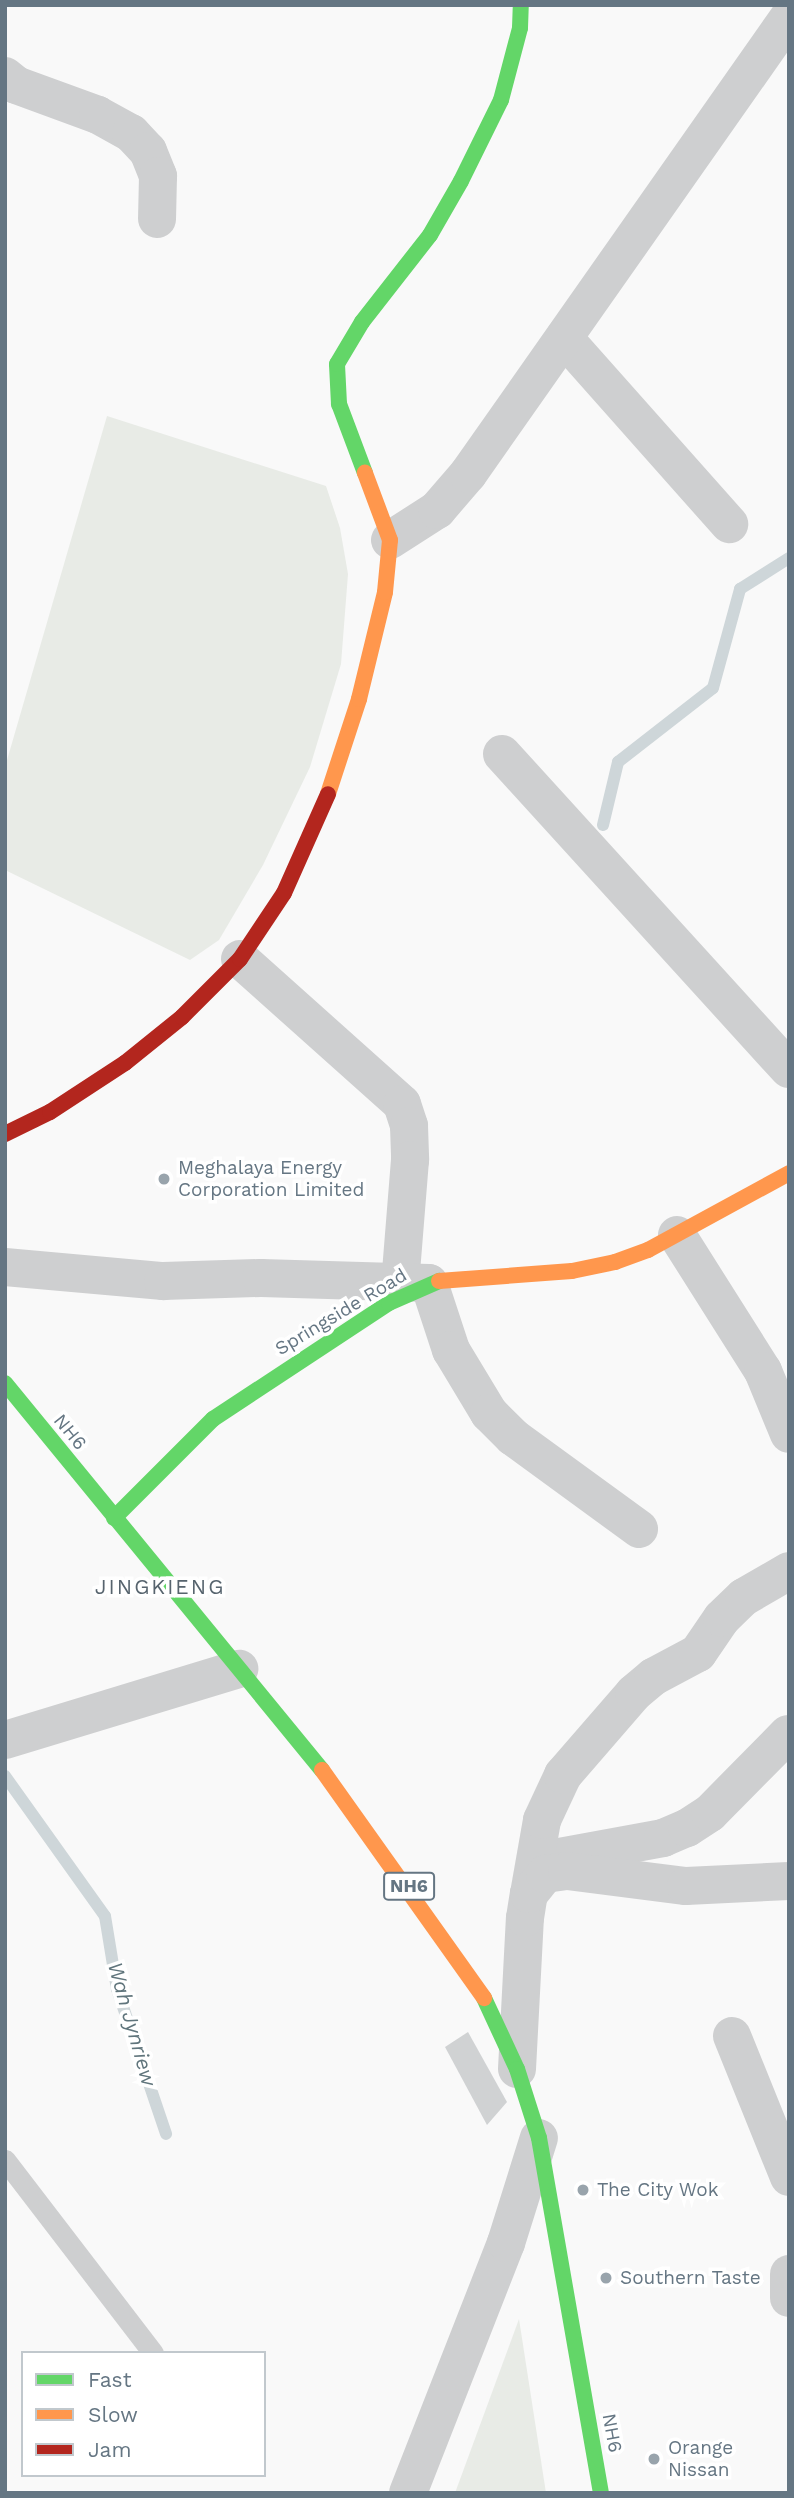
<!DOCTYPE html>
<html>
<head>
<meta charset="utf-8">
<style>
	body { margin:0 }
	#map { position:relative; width:794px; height:2498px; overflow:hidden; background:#f9f9f9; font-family:"Work Sans",sans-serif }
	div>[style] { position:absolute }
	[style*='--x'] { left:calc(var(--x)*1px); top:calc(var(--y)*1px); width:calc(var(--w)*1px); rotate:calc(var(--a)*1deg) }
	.green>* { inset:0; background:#e8ebe6 }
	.stream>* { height:12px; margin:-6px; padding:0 6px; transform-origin:6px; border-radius:6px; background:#ced6d9 }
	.building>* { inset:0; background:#d0d2d3 }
	.lane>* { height:21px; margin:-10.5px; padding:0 10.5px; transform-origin:10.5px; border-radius:10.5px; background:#cecfd0 }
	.street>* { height:38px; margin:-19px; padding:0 19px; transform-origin:19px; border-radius:19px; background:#cecfd0 }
	.fast>* { height:16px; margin:-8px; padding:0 8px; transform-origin:8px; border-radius:8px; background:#63d668 }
	.slow>* { height:16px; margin:-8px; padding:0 8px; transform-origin:8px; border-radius:8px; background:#ff974d }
	.jam>* { height:16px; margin:-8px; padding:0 8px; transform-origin:8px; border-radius:8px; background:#b3261e }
	.dots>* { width:19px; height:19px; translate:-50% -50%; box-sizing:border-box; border:4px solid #fff; border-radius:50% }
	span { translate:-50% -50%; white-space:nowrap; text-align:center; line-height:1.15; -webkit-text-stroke:7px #fff; paint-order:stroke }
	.shield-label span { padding:2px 5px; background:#fff; border:2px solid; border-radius:5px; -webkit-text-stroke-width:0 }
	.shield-label { font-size:18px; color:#657683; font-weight:700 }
	.poi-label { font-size:19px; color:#657683 }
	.left { translate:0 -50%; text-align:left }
	.street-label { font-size:19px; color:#657683 }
	.neighbourhood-label { font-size:21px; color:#57646e; letter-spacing:2px }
	.water-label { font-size:21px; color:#60757c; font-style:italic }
	.frame { position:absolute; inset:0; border:7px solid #657683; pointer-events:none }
	.legend { position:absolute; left:21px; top:2351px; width:245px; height:126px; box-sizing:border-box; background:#fff; border:2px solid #c1c8cd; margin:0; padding:9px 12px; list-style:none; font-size:21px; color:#657683 }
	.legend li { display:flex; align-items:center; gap:14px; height:35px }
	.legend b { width:35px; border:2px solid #c1c8cd }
</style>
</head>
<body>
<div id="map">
	<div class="green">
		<div style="clip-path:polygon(107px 416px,326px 486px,340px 528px,348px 574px,341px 664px,310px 767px,263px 865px,219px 940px,190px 960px,5px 870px,5px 767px)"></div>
		<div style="clip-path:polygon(519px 2319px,546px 2493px,455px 2493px)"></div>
	</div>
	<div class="stream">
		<div style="--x:603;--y:825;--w:65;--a:-76.6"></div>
		<div style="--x:618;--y:762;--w:120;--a:-37.9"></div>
		<div style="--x:713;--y:688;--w:103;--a:-74.7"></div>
		<div style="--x:740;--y:589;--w:58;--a:-32.3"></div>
		<div style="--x:5;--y:1776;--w:172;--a:54.5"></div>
		<div style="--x:105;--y:1916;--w:74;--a:80.7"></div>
		<div style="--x:117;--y:1989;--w:153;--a:71.3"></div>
	</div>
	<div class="building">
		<div style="clip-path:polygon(468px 2032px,507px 2102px,487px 2125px,445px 2047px)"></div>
	</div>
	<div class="lane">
		<div style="--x:5;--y:2160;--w:243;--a:52.5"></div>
	</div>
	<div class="street">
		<div style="--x:5;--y:76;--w:14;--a:39"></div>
		<div style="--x:16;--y:85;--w:87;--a:20.1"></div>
		<div style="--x:98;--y:115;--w:38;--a:29"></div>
		<div style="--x:131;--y:133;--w:25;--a:47"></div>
		<div style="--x:148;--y:151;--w:27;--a:68"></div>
		<div style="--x:158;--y:176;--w:43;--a:91.3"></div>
		<div style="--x:564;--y:338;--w:249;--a:48.4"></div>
		<div style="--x:390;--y:540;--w:56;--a:-32.6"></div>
		<div style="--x:437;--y:510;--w:48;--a:-49.3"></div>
		<div style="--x:468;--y:474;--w:558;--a:-54.92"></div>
		<div style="--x:502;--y:754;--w:426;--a:47.7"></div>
		<div style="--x:240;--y:959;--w:217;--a:41.8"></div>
		<div style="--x:402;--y:1104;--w:23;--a:72"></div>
		<div style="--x:409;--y:1126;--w:34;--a:88"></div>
		<div style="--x:410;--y:1160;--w:123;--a:94.6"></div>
		<div style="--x:677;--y:1235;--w:161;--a:57.7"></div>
		<div style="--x:763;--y:1371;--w:68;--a:67.6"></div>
		<div style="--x:5;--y:1267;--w:159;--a:5.1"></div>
		<div style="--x:163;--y:1281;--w:98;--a:-1.8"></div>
		<div style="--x:261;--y:1278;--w:168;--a:1.7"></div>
		<div style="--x:429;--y:1283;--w:71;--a:71.8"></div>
		<div style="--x:451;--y:1350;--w:74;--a:58.9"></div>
		<div style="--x:489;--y:1413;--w:34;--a:45"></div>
		<div style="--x:513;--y:1437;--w:156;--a:36.1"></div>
		<div style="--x:5;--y:1740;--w:245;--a:-16.9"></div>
		<div style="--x:554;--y:1858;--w:111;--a:-10.4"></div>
		<div style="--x:663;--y:1838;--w:26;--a:-23"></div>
		<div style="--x:687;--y:1828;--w:27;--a:-33"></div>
		<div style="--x:710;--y:1813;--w:111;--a:-45.4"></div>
		<div style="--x:529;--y:1894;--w:75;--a:-80"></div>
		<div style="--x:542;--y:1820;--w:50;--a:-65"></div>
		<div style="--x:563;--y:1775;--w:108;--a:-49.1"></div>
		<div style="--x:634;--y:1693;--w:25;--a:-40"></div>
		<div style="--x:653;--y:1677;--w:51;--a:-28.1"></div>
		<div style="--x:698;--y:1653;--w:42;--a:-55.6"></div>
		<div style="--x:722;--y:1618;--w:30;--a:-44"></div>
		<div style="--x:744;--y:1597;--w:52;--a:-30"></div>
		<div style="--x:732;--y:2036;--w:152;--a:68"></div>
		<div style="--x:517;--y:2069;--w:151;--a:-87"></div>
		<div style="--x:525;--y:1918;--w:24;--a:-81"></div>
		<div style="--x:529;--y:1894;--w:26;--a:-51"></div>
		<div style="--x:545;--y:1874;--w:22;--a:-8"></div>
		<div style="--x:567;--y:1871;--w:120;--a:7.2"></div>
		<div style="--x:686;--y:1886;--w:103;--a:-2.8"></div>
		<div style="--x:789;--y:2274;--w:24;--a:90"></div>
		<div style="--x:408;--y:2493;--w:269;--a:-68.6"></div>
		<div style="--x:506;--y:2243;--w:110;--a:-72.6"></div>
	</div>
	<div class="fast">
		<div style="--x:365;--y:473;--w:74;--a:-110.6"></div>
		<div style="--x:339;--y:404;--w:40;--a:-92.9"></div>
		<div style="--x:337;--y:364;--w:49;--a:-59.2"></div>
		<div style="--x:362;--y:322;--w:110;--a:-52"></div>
		<div style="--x:430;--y:235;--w:62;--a:-60.1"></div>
		<div style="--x:461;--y:181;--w:90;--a:-63.7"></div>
		<div style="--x:501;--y:100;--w:74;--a:-75.2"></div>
		<div style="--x:520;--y:28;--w:23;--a:-88"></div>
		<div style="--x:5;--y:1383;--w:500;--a:50.68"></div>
		<div style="--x:114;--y:1518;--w:140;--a:-45"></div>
		<div style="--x:213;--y:1419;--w:211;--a:-33.4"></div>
		<div style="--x:389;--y:1303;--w:55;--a:-23.7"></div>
		<div style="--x:484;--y:1998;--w:78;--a:65.1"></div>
		<div style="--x:517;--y:2069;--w:72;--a:72.3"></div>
		<div style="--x:539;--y:2138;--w:360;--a:80.1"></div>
	</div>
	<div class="slow">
		<div style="--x:328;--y:794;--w:100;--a:-71.9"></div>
		<div style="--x:359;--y:699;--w:110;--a:-76.3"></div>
		<div style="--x:385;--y:592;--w:52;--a:-84.5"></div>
		<div style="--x:390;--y:540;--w:72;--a:-110.5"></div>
		<div style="--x:439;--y:1281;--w:133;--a:-4.3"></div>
		<div style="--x:572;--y:1271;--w:44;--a:-11.8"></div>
		<div style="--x:615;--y:1262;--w:35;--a:-20"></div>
		<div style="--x:648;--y:1250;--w:161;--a:-28.6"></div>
		<div style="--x:322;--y:1770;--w:280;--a:54.6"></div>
	</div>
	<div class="jam">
		<div style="--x:5;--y:1134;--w:50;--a:-26.1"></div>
		<div style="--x:50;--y:1112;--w:90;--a:-33.2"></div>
		<div style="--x:125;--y:1063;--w:73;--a:-38.9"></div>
		<div style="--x:182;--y:1017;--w:82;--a:-45"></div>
		<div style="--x:240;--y:959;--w:79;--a:-56.3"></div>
		<div style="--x:284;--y:893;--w:108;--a:-66"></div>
	</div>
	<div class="dots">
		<div style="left:164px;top:1179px;background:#99a4ac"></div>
		<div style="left:583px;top:2190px;background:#99a4ac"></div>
		<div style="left:606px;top:2278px;background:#99a4ac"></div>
		<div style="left:654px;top:2459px;background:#99a4ac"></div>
	</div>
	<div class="shield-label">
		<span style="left:409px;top:1886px">NH6</span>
	</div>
	<div class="poi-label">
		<span class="left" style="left:178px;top:1179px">Meghalaya Energy<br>Corporation Limited</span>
		<span class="left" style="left:597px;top:2190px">The City Wok</span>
		<span class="left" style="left:620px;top:2278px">Southern Taste</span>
		<span class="left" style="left:668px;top:2459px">Orange<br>Nissan</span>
	</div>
	<div class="street-label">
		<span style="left:341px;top:1312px;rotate:-31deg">Springside Road</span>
		<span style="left:70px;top:1432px;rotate:51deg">NH6</span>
		<span style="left:612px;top:2433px;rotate:80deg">NH6</span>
	</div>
	<div class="neighbourhood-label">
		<span style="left:160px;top:1587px">JINGKIENG</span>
	</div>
	<div class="water-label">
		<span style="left:132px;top:2024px;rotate:74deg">Wah Jynriew</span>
	</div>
	<div class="frame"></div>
	<ul class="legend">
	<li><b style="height:9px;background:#63d668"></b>Fast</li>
	<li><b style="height:9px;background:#ff974d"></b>Slow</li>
	<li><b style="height:9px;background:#b3261e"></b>Jam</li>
	</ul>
</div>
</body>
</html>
